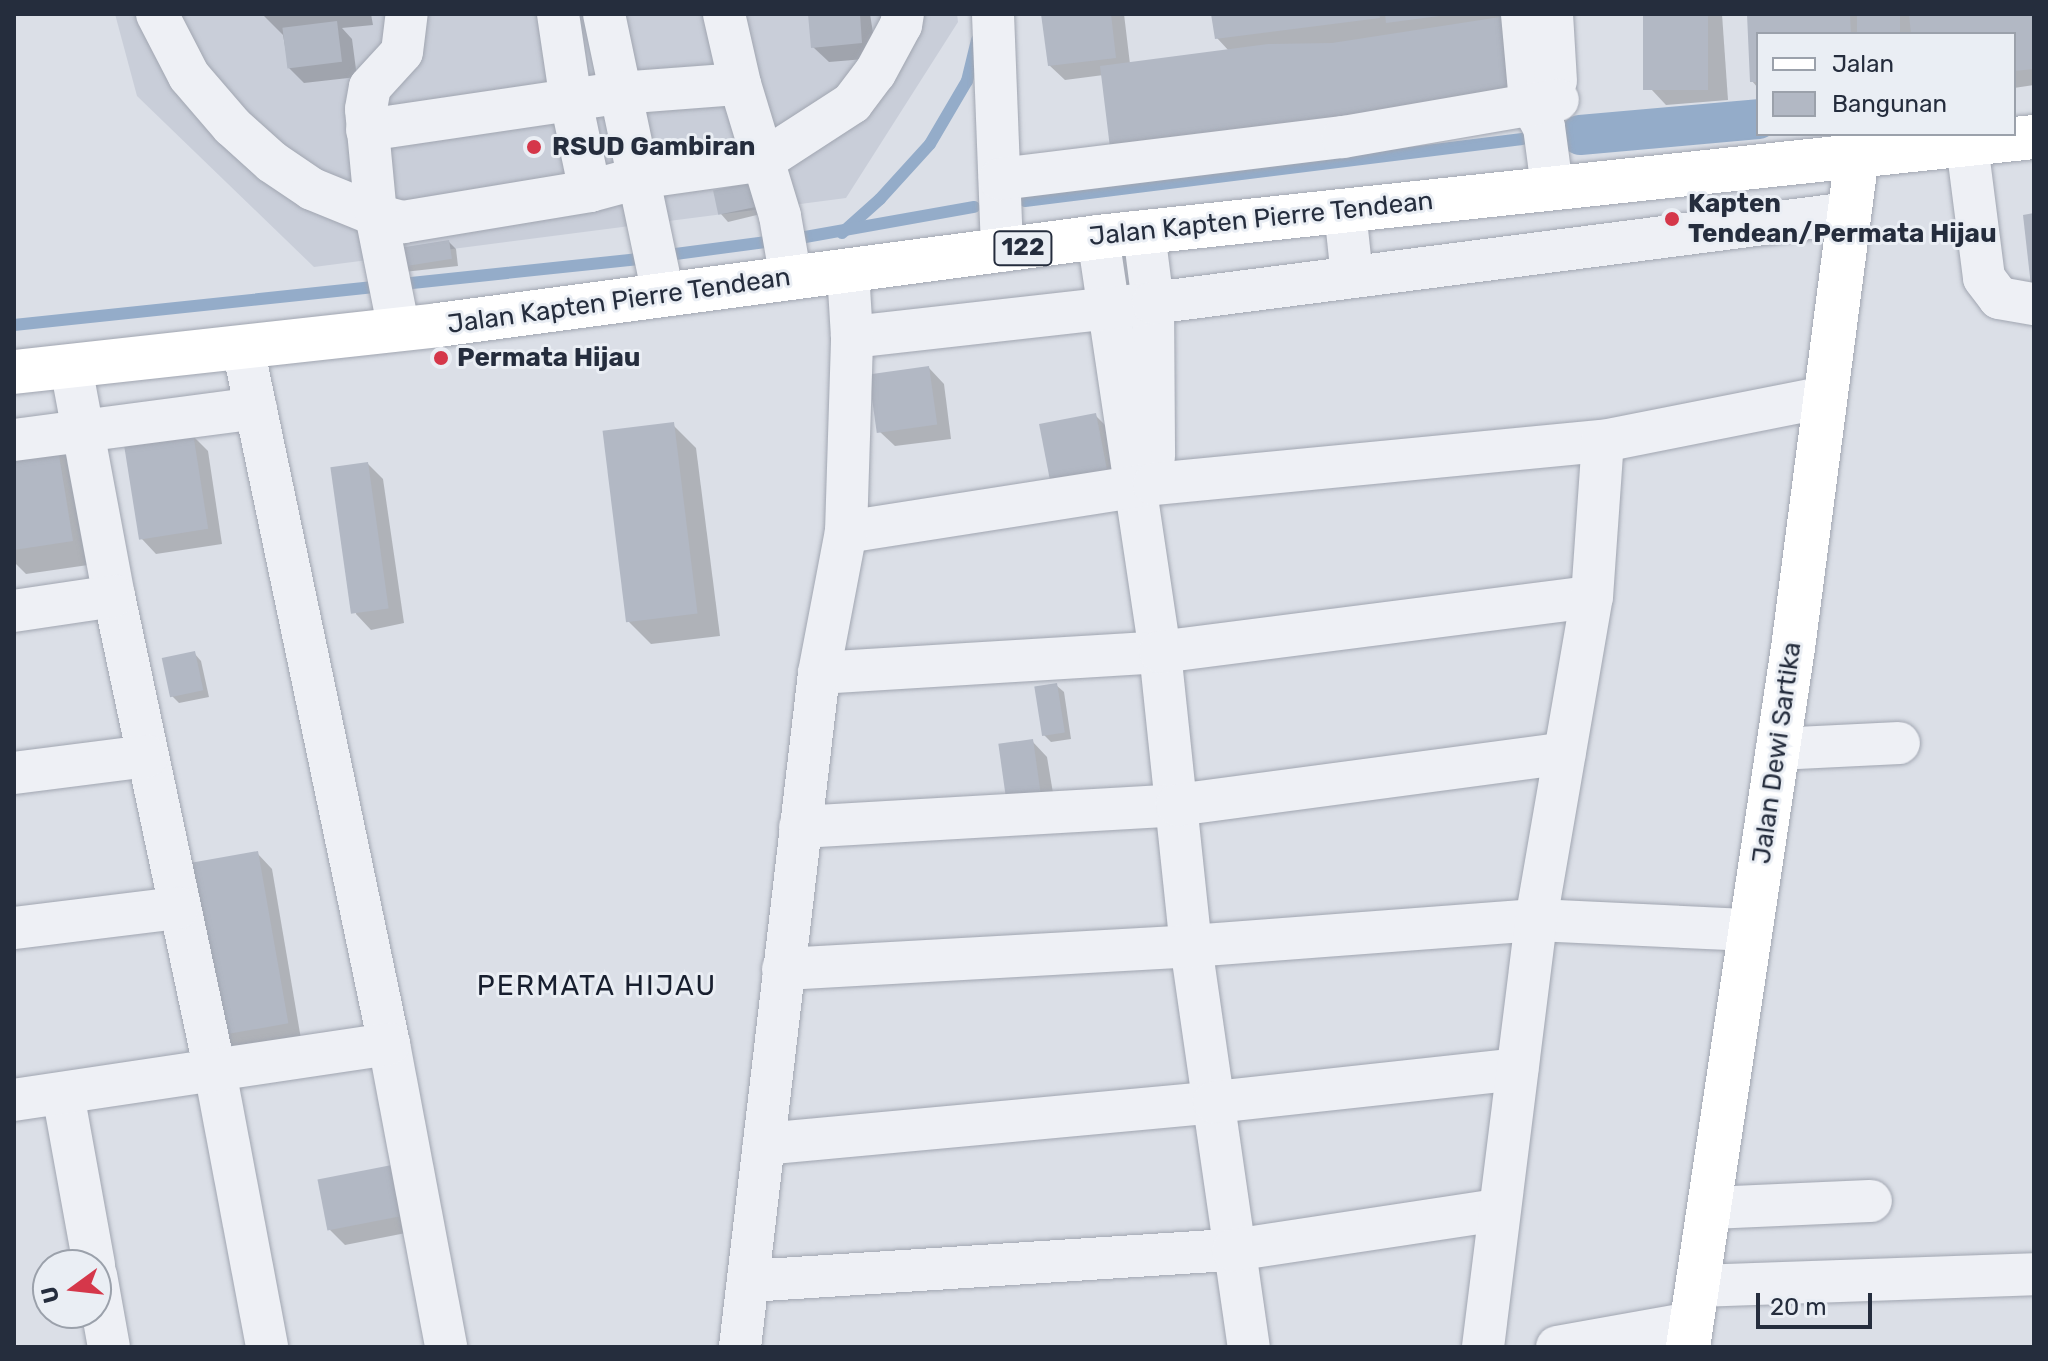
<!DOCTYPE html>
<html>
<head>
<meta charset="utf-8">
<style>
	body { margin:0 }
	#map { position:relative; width:2048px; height:1361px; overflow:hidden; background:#dbdfe7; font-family:Rubik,sans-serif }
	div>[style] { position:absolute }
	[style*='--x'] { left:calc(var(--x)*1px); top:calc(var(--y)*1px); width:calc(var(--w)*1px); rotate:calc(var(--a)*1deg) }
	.built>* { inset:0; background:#c9ced9 }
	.shadow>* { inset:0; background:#0003 }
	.stream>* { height:12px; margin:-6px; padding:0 6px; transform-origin:6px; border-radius:6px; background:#94acc9 }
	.canal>* { height:40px; margin:-20px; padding:0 20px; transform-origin:20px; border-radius:20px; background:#94acc9 }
	.building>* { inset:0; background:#b2b8c4; transform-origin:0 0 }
	.roads { filter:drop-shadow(0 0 2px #a1a6b1) drop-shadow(0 0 2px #a1a6b1) }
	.minor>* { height:42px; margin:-21px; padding:0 21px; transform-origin:21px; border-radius:21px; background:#eef0f5 }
	.major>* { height:44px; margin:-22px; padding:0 22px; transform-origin:22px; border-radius:22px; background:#fff }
	.dots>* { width:22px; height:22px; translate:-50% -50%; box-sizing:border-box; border:4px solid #eaeef4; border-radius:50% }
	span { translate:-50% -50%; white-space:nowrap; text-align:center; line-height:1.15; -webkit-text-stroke:6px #eaeef4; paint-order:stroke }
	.shield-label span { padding:2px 6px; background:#eaeef4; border:2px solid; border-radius:6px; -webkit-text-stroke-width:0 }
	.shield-label { font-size:24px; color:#252d3d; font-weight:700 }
	.poi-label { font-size:26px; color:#252d3d; font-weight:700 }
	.left { translate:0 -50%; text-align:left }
	.street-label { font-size:26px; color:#252d3d }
	.neighbourhood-label { font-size:28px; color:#171e2e; letter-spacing:2px }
	.frame { position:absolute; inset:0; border:16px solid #252d3d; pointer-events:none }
	.legend { position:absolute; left:1756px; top:32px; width:260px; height:104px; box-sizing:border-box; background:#eaeef4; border:2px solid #9ba1ab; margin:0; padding:10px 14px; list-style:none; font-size:24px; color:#252d3d }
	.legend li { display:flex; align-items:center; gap:16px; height:40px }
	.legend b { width:40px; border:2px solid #9ba1ab }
	.north { position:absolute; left:32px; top:1249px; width:80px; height:80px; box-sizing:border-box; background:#eaeef4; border:2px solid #9ba1ab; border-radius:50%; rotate:255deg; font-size:22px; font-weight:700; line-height:32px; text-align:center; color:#252d3d }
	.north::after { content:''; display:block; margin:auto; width:28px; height:36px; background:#d5374a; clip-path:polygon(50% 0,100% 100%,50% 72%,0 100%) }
	.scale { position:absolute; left:1756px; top:1293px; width:116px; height:36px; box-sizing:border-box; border:4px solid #252d3d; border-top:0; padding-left:10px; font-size:24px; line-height:28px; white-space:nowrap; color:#252d3d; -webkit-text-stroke:6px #eaeef4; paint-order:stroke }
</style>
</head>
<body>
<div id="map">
	<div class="built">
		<div style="clip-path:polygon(115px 14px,957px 14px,958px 22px,846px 198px,314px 267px,137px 96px)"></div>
	</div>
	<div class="shadow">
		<div style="clip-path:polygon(262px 14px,371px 14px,373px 25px,342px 28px,352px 39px,357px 77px,304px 83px,289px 68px,283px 35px)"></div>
		<div style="clip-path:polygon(810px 14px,870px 14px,877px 58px,829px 62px,813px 47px)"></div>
		<div style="clip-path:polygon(1043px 14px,1124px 14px,1130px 64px,1229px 51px,1217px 38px,1213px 14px,1527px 14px,1528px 20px,1065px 80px,1049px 65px)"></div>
		<div style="clip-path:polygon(1645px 14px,1722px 14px,1728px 100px,1666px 105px,1651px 89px)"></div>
		<div style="clip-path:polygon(1749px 14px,2034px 14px,2034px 85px,2014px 88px,2014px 34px,1758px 34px,1758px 88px,1752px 81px)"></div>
		<div style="clip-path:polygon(716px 193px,773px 211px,728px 222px,721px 214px)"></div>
		<div style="clip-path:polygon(449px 242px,456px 249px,458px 266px,404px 272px,396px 265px)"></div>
		<div style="clip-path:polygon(929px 368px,944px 384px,951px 439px,895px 446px,879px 431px)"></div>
		<div style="clip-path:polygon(1095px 415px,1111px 431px,1121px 486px,1067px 495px)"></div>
		<div style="clip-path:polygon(673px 425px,696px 448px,720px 636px,651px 644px,628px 621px)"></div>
		<div style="clip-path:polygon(192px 435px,208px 451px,222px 544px,156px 554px,141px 538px)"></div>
		<div style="clip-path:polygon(56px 446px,80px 469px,95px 564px,26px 574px,14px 562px,14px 452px)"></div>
		<div style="clip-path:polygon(368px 464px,383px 479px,404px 623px,371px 630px,356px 614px)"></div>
		<div style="clip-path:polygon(194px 653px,201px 661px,209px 697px,179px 703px,172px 696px)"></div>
		<div style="clip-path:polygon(1056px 685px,1064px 692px,1071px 739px,1051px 742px,1044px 735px)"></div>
		<div style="clip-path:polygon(1032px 741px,1047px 757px,1057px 817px,1026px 822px)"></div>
		<div style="clip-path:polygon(257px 853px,272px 869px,301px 1039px,234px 1050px,218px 1034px)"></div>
		<div style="clip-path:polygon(396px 1166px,421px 1230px,345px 1245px,329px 1229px)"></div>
	</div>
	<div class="stream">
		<div style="--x:1025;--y:201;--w:501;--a:-7.11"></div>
		<div style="--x:842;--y:233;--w:51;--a:-41.8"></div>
		<div style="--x:880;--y:199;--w:74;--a:-47.7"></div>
		<div style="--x:930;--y:144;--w:73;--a:-59.6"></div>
		<div style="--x:967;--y:81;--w:42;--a:-76.3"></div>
		<div style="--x:794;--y:239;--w:183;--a:-10.1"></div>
		<div style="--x:668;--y:255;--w:106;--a:-7.6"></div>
		<div style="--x:14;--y:325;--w:638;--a:-6.03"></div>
	</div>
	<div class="canal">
		<div style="--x:1580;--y:135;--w:179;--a:-5.1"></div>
	</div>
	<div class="building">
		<div style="clip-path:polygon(808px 14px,860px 14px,862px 43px,811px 48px)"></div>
		<div style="clip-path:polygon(1041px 14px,1111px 14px,1116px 58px,1048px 66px)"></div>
		<div style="clip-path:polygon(1211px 14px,1379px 14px,1380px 18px,1215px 39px)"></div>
		<div style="clip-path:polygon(1385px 14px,1439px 14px,1439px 16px,1386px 23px)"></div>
		<div style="left:1643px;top:14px;width:65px;height:76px"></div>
		<div style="clip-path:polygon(1747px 14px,1850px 14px,1851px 34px,1758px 34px,1758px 82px,1750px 82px)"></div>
		<div style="left:1857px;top:14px;width:43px;height:20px"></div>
		<div style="clip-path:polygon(1909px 14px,2034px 14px,2034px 69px,2014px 71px,2014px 34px,1911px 34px)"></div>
		<div style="clip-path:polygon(1513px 15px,1527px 101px,1111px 156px,1100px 66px,1268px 44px,1332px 43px)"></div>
		<div style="left:337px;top:21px;width:41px;height:55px;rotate:83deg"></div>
		<div style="left:762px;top:180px;width:25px;height:50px;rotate:78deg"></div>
		<div style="clip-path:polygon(2034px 213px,2034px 295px,2032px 295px,2023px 215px)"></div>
		<div style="left:449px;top:240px;width:19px;height:57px;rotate:81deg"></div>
		<div style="left:929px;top:366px;width:59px;height:61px;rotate:82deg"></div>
		<div style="left:1096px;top:413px;width:59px;height:58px;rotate:79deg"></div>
		<div style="left:674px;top:422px;width:193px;height:72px;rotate:83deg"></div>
		<div style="left:193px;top:433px;width:97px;height:70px;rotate:81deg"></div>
		<div style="clip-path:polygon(57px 443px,73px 541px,14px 550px,14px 450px)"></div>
		<div style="left:368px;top:462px;width:148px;height:38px;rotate:82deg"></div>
		<div style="left:195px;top:651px;width:40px;height:34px;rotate:78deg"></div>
		<div style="left:1057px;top:683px;width:50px;height:23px;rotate:81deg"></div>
		<div style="left:1033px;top:739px;width:64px;height:35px;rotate:82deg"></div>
		<div style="left:258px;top:851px;width:175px;height:72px;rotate:80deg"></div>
		<div style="left:397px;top:1164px;width:52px;height:81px;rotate:79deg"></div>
	</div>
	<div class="roads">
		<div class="minor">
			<div style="--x:157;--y:14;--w:70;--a:62.7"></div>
			<div style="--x:189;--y:76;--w:66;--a:49.3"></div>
			<div style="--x:232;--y:126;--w:54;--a:42"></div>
			<div style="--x:272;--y:162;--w:48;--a:34"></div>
			<div style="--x:312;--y:189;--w:69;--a:22.1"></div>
			<div style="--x:376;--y:215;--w:28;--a:15"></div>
			<div style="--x:403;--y:222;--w:190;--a:-9.4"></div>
			<div style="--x:590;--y:191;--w:50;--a:-15.2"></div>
			<div style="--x:638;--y:178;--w:127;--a:-8.1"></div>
			<div style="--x:764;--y:160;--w:105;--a:-32.9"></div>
			<div style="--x:852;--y:103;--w:38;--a:-53"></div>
			<div style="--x:875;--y:73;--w:55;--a:-61.6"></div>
			<div style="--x:901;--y:25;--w:11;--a:-80"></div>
			<div style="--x:558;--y:14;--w:88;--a:81.5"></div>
			<div style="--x:571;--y:101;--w:92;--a:78.1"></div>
			<div style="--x:604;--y:14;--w:286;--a:78.1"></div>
			<div style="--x:724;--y:14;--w:72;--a:77.1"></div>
			<div style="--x:740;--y:84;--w:138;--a:73.1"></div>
			<div style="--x:780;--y:216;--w:64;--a:80.1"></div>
			<div style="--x:993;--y:14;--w:237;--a:87.8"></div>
			<div style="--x:1522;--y:14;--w:88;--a:84.8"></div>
			<div style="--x:1530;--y:102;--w:29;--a:61"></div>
			<div style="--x:1544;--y:127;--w:61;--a:82.4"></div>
			<div style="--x:1552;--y:14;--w:67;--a:86.6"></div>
			<div style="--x:367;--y:130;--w:255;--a:-8.4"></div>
			<div style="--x:619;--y:93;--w:121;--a:-4.3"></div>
			<div style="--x:1967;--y:145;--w:134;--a:82.7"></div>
			<div style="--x:1984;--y:278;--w:25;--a:53"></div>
			<div style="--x:1999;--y:298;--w:35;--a:10"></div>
			<div style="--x:1000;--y:179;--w:346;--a:-7"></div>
			<div style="--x:1343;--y:137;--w:218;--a:-9.8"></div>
			<div style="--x:1345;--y:211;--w:66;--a:83.9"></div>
			<div style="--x:1144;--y:233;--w:71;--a:82.7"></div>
			<div style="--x:1153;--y:303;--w:153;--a:89.6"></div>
			<div style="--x:1098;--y:237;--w:420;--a:81.5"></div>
			<div style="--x:1160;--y:652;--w:296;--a:84"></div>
			<div style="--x:1191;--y:946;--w:405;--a:81.8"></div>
			<div style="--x:399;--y:330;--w:117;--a:-101.3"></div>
			<div style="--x:376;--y:215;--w:106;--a:-95.4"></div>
			<div style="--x:366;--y:109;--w:22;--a:-80"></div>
			<div style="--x:370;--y:87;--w:47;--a:-47.6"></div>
			<div style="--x:402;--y:52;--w:38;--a:-83"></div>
			<div style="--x:852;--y:337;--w:303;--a:-6.4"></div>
			<div style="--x:1153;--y:303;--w:702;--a:-7.37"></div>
			<div style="--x:243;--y:348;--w:711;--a:78.15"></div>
			<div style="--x:389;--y:1044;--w:308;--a:79.3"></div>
			<div style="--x:71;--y:367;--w:233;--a:79.4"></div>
			<div style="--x:114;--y:596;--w:486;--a:78"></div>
			<div style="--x:215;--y:1071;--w:281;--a:79.3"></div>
			<div style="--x:14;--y:440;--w:244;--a:-7.5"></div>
			<div style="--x:846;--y:532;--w:312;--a:-8.9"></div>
			<div style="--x:1154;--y:484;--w:451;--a:-5.5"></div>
			<div style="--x:1603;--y:441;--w:226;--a:-11.2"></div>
			<div style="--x:14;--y:611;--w:101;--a:-8.5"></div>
			<div style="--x:819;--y:673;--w:342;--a:-3.5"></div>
			<div style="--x:1160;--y:652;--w:435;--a:-7.3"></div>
			<div style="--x:1777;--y:749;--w:122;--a:-2.8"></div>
			<div style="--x:14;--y:773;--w:134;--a:-7.3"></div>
			<div style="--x:800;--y:827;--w:378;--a:-3.3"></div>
			<div style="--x:1177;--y:805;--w:391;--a:-7.6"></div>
			<div style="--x:14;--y:928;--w:165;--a:-7"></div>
			<div style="--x:783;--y:969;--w:409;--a:-3.2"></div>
			<div style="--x:1191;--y:946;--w:346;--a:-4.3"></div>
			<div style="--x:1536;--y:920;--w:215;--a:2.7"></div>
			<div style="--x:63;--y:1094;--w:174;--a:79.7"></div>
			<div style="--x:14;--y:1100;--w:379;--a:-8.5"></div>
			<div style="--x:764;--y:1144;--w:452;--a:-5.3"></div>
			<div style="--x:1214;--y:1102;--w:305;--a:-6.2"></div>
			<div style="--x:1709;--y:1208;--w:162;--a:-2.5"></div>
			<div style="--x:96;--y:1275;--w:73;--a:79.8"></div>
			<div style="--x:749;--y:1281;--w:485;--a:-3.7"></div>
			<div style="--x:1233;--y:1250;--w:269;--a:-8.6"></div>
			<div style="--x:1697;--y:1286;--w:337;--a:-2"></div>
			<div style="--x:740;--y:1347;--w:679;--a:-83.31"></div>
			<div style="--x:819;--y:673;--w:144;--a:-79.2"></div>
			<div style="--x:846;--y:532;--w:195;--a:-88.2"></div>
			<div style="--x:852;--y:337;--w:66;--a:-93.5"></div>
			<div style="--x:1483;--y:1347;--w:430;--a:-82.9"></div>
			<div style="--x:1536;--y:920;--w:328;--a:-80.2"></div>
			<div style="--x:1592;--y:597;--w:156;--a:-86"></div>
			<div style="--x:1557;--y:1347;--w:137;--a:-10.1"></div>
		</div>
		<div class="major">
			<div style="--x:14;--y:372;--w:427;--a:-6.3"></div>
			<div style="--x:438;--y:325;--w:666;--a:-7.59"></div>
			<div style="--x:1098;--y:237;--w:941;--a:-6.1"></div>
			<div style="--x:1688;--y:1347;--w:707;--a:-81.46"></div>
			<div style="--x:1793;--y:648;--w:495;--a:-82.6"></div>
		</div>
	</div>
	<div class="dots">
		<div style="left:534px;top:147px;background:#d5374a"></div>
		<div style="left:1672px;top:219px;background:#d5374a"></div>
		<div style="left:441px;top:358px;background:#d5374a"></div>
	</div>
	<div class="shield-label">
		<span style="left:1023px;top:248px">122</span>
	</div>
	<div class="poi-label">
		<span class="left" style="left:552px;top:147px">RSUD Gambiran</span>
		<span class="left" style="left:1688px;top:219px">Kapten<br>Tendean/Permata Hijau</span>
		<span class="left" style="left:457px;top:358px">Permata Hijau</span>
	</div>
	<div class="street-label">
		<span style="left:1261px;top:219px;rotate:-6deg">Jalan Kapten Pierre Tendean</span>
		<span style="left:619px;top:301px;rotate:-8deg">Jalan Kapten Pierre Tendean</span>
		<span style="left:1777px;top:753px;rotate:-82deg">Jalan Dewi Sartika</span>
	</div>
	<div class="neighbourhood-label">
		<span style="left:597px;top:986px">PERMATA HIJAU</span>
	</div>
	<div class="frame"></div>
	<ul class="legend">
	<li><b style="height:10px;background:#fff"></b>Jalan</li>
	<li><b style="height:22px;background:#b2b8c4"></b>Bangunan</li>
	</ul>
	<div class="north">U</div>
	<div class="scale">20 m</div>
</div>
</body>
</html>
